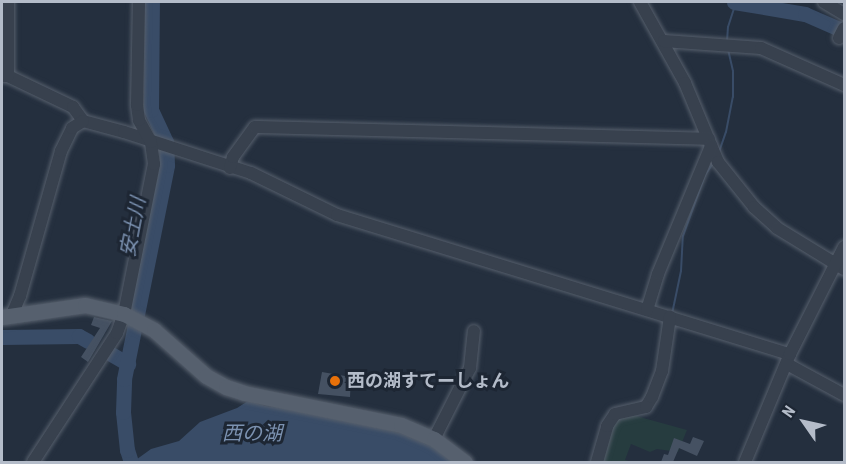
<!DOCTYPE html>
<html>
<head>
<meta charset="utf-8">
<style>
	body { margin:0 }
	#map { position:relative; width:846px; height:464px; overflow:hidden; background:#242f3e; font-family:"Roboto Condensed","Noto Sans JP",sans-serif }
	div>[style] { position:absolute }
	[style*='--x'] { left:calc(var(--x)*1px); top:calc(var(--y)*1px); width:calc(var(--w)*1px); rotate:calc(var(--a)*1deg) }
	.green>* { inset:0; background:#263c3f }
	.water>* { inset:0; background:#394c67 }
	.stream>* { height:2px; margin:-1px; padding:0 1px; transform-origin:1px; border-radius:1px; background:#394c67 }
	.river>* { height:15px; margin:-7.5px; padding:0 7.5px; transform-origin:7.5px; border-radius:7.5px; background:#394c67 }
	.building>* { inset:0; background:#455162 }
	.roads { filter:drop-shadow(0 0 2px #565f6c) drop-shadow(0 0 2px #565f6c) }
	.minor>* { height:12px; margin:-6px; padding:0 6px; transform-origin:6px; border-radius:6px; background:#38414e }
	.major>* { height:15px; margin:-7.5px; padding:0 7.5px; transform-origin:7.5px; border-radius:7.5px; background:#56606e }
	.dots>* { width:16px; height:16px; translate:-50% -50%; box-sizing:border-box; border:3px solid #1d2633; border-radius:50% }
	span { translate:-50% -50%; white-space:nowrap; text-align:center; line-height:1.15; -webkit-text-stroke:6px #1d2633; paint-order:stroke }
	.poi-label { font-size:18px; color:#b4bcc9; font-weight:700 }
	.left { translate:0 -50%; text-align:left }
	.water-label { font-size:20px; color:#7c92b1; font-style:italic }
	.frame { position:absolute; inset:0; border:3px solid #b4bcc9; pointer-events:none }
	.north { position:absolute; left:774px; top:392px; width:60px; height:60px; -webkit-text-stroke:4px #1d2633; paint-order:stroke; rotate:304deg; font-size:16px; font-weight:700; line-height:24px; text-align:center; color:#b4bcc9 }
	.north::after { content:''; display:block; margin:auto; width:21px; height:27px; background:#b4bcc9; clip-path:polygon(50% 0,100% 100%,50% 72%,0 100%) }
</style>
</head>
<body>
<div id="map">
	<div class="green">
		<div style="clip-path:polygon(629px 414px,687px 430px,678px 452px,657px 449px,650px 452px,631px 444px,625px 460px,632px 462px,605px 462px,601px 454px,616px 416px)"></div>
	</div>
	<div class="water">
		<div style="clip-path:polygon(248px 401px,266px 406px,336px 416px,400px 433px,438px 449px,454px 462px,133px 462px,151px 449px,179px 441px,200px 422px,237px 408px)"></div>
	</div>
	<div class="stream">
		<div style="--x:727;--y:41;--w:14;--a:-86"></div>
		<div style="--x:728;--y:27;--w:26;--a:-72"></div>
		<div style="--x:719;--y:152;--w:21;--a:-71"></div>
		<div style="--x:726;--y:132;--w:36;--a:-79"></div>
		<div style="--x:733;--y:97;--w:26;--a:-90"></div>
		<div style="--x:733;--y:71;--w:22;--a:-103"></div>
		<div style="--x:672;--y:314;--w:44;--a:-78.2"></div>
		<div style="--x:681;--y:271;--w:35;--a:-87"></div>
		<div style="--x:683;--y:236;--w:65;--a:-70.2"></div>
		<div style="--x:705;--y:175;--w:14;--a:-56"></div>
	</div>
	<div class="river">
		<div style="--x:734;--y:2;--w:72;--a:9.6"></div>
		<div style="--x:805;--y:14;--w:43;--a:23.6"></div>
		<div style="--x:2;--y:337;--w:77;--a:-0.7"></div>
		<div style="--x:79;--y:336;--w:10;--a:29"></div>
		<div style="--x:111;--y:354;--w:20;--a:30"></div>
		<div style="--x:131;--y:462;--w:13;--a:-108"></div>
		<div style="--x:127;--y:450;--w:38;--a:-96"></div>
		<div style="--x:123;--y:412;--w:33;--a:-88"></div>
		<div style="--x:124;--y:379;--w:218;--a:-78.6"></div>
		<div style="--x:167;--y:165;--w:23;--a:-92"></div>
		<div style="--x:166;--y:142;--w:35;--a:-115"></div>
		<div style="--x:151;--y:110;--w:108;--a:-89.5"></div>
	</div>
	<div class="building">
		<div style="clip-path:polygon(94px 317px,112px 321px,88px 362px,81px 357px,100px 328px,91px 325px)"></div>
		<div style="clip-path:polygon(322px 372px,351px 377px,350px 397px,318px 394px)"></div>
		<div style="clip-path:polygon(693px 437px,704px 441px,697px 456px,679px 448px,673px 462px,661px 462px,664px 454px,668px 455px,674px 438px,690px 444px)"></div>
	</div>
	<div class="roads">
		<div class="minor">
			<div style="--x:640;--y:2;--w:93;--a:60.9"></div>
			<div style="--x:685;--y:83;--w:86;--a:67.3"></div>
			<div style="--x:718;--y:162;--w:58;--a:51.3"></div>
			<div style="--x:754;--y:207;--w:31;--a:42"></div>
			<div style="--x:777;--y:228;--w:79;--a:31.5"></div>
			<div style="--x:824;--y:2;--w:23;--a:31"></div>
			<div style="--x:839;--y:38;--w:11;--a:-63"></div>
			<div style="--x:664;--y:41;--w:97;--a:4.1"></div>
			<div style="--x:761;--y:48;--w:91;--a:24"></div>
			<div style="--x:2;--y:76;--w:6;--a:0"></div>
			<div style="--x:8;--y:76;--w:72;--a:25.5"></div>
			<div style="--x:73;--y:107;--w:17;--a:54"></div>
			<div style="--x:83;--y:121;--w:42;--a:15"></div>
			<div style="--x:124;--y:132;--w:133;--a:17.9"></div>
			<div style="--x:251;--y:173;--w:96;--a:26"></div>
			<div style="--x:337;--y:215;--w:474;--a:17.1"></div>
			<div style="--x:8;--y:76;--w:74;--a:-90"></div>
			<div style="--x:230;--y:168;--w:11;--a:-75"></div>
			<div style="--x:233;--y:157;--w:37;--a:-54"></div>
			<div style="--x:255;--y:127;--w:454;--a:1.5"></div>
			<div style="--x:647;--y:310;--w:38;--a:-73"></div>
			<div style="--x:658;--y:274;--w:139;--a:-67.5"></div>
			<div style="--x:11;--y:317;--w:23;--a:-67"></div>
			<div style="--x:20;--y:296;--w:151;--a:-74.2"></div>
			<div style="--x:61;--y:151;--w:25;--a:-64"></div>
			<div style="--x:72;--y:128;--w:13;--a:-32"></div>
			<div style="--x:787;--y:364;--w:65;--a:28.5"></div>
			<div style="--x:434;--y:439;--w:80;--a:-63.1"></div>
			<div style="--x:470;--y:368;--w:37;--a:-84"></div>
			<div style="--x:33;--y:462;--w:154;--a:-56.9"></div>
			<div style="--x:117;--y:333;--w:20;--a:-70"></div>
			<div style="--x:124;--y:314;--w:153;--a:-78.7"></div>
			<div style="--x:154;--y:164;--w:22;--a:-98"></div>
			<div style="--x:151;--y:142;--w:25;--a:-119"></div>
			<div style="--x:139;--y:120;--w:15;--a:-98"></div>
			<div style="--x:137;--y:105;--w:103;--a:-88.9"></div>
			<div style="--x:597;--y:462;--w:37;--a:-74"></div>
			<div style="--x:607;--y:426;--w:14;--a:-56"></div>
			<div style="--x:615;--y:414;--w:32;--a:-13"></div>
			<div style="--x:646;--y:407;--w:12;--a:-59"></div>
			<div style="--x:652;--y:397;--w:28;--a:-69"></div>
			<div style="--x:662;--y:371;--w:55;--a:-81.6"></div>
			<div style="--x:745;--y:462;--w:117;--a:-67.4"></div>
			<div style="--x:790;--y:354;--w:120;--a:-63.2"></div>
		</div>
		<div class="major">
			<div style="--x:2;--y:317;--w:84;--a:-8.2"></div>
			<div style="--x:85;--y:305;--w:40;--a:13"></div>
			<div style="--x:124;--y:314;--w:34;--a:28"></div>
			<div style="--x:154;--y:330;--w:69;--a:41.5"></div>
			<div style="--x:206;--y:376;--w:23;--a:29"></div>
			<div style="--x:226;--y:387;--w:19;--a:18"></div>
			<div style="--x:244;--y:393;--w:160;--a:11.5"></div>
			<div style="--x:401;--y:425;--w:36;--a:23"></div>
			<div style="--x:434;--y:439;--w:39;--a:37"></div>
		</div>
	</div>
	<div class="dots">
		<div style="left:335px;top:381px;background:#e8710a"></div>
	</div>
	<div class="poi-label">
		<span class="left" style="left:347px;top:381px">西の湖すてーしょん</span>
	</div>
	<div class="water-label">
		<span style="left:133px;top:227px;rotate:-79deg">安土川</span>
		<span style="left:252px;top:433px">西の湖</span>
	</div>
	<div class="frame"></div>
	<div class="north">N</div>
</div>
</body>
</html>
